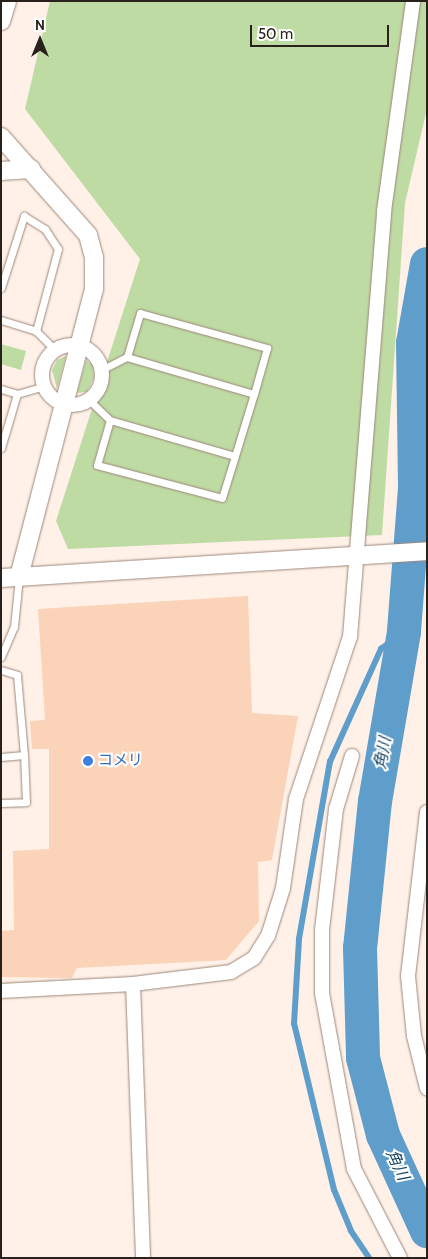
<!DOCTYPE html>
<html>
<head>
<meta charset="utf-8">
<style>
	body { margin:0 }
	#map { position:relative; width:428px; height:1259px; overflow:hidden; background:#fff1e8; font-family:Cabin,"Noto Sans JP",sans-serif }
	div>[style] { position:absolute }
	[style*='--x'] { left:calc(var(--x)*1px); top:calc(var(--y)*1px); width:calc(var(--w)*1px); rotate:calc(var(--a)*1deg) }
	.green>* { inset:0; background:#bfdba4 }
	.stream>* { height:5.5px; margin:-2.75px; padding:0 2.75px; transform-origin:2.75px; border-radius:2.75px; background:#5f9dcb }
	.river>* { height:34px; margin:-17px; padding:0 17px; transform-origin:17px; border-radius:17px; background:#5f9dcb }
	.building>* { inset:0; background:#fad3b8 }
	.roads { filter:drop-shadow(0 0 1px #9c8779) drop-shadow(0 0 1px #9c8779) }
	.service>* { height:7px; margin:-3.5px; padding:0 3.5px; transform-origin:3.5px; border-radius:3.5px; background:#fff }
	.minor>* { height:14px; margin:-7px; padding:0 7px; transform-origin:7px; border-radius:7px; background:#fff }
	.minor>.ring { margin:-7px; padding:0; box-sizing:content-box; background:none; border:14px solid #fff; border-radius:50% }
	.tertiary>* { height:18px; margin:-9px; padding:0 9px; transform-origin:9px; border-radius:9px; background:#fff }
	.dots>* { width:14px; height:14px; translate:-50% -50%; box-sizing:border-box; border:2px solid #fff; border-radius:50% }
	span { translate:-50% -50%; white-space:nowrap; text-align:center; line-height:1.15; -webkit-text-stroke:4px #fff; paint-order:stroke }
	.shop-label { font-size:15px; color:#366cbe }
	.left { translate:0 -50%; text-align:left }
	.water-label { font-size:16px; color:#134363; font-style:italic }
	.frame { position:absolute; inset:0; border:2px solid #29211b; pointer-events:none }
	.north { position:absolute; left:15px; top:15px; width:50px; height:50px; -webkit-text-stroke:4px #fff; paint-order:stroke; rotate:0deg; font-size:14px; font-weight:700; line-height:20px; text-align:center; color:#29211b }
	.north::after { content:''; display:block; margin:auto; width:18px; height:22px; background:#29211b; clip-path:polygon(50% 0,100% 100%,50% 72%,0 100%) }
	.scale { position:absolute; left:250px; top:25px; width:139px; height:22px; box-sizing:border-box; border:2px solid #29211b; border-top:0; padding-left:6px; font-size:15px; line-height:18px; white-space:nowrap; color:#29211b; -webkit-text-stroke:4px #fff; paint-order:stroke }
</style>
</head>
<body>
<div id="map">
	<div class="green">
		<div style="clip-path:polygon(50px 1px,427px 1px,427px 109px,405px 203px,382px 535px,68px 549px,56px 521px,140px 259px,25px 109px)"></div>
		<div style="clip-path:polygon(1px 344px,26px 351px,21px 370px,1px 364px)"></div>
		<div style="clip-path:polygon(66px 356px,57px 389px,52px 370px,57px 360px)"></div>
		<div style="clip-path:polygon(86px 360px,93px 365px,94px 378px,87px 392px,77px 393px)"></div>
	</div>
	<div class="stream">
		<div style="--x:369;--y:1258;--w:32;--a:-124"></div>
		<div style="--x:351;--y:1231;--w:44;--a:-112.5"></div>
		<div style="--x:334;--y:1190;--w:171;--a:-103.5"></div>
		<div style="--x:294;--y:1024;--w:85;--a:-86.6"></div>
		<div style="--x:299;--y:939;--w:180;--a:-80.1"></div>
		<div style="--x:330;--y:762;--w:124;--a:-65.7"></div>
		<div style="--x:381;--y:649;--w:29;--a:-36"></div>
	</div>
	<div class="river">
		<div style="--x:427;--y:264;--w:80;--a:100"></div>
		<div style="--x:413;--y:343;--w:145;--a:89.2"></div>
		<div style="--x:415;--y:488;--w:144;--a:94.4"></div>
		<div style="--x:404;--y:632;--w:171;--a:99.7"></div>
		<div style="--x:375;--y:801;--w:148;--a:95.8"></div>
		<div style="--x:360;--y:948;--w:110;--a:88.4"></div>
		<div style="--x:363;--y:1058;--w:80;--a:75.4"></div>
		<div style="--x:383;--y:1135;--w:106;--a:65.4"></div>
	</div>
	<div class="building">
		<div style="clip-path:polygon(248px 596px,252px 713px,298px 716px,272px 860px,258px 862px,259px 921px,226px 960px,77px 968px,72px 978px,1px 977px,1px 931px,14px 930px,13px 851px,49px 849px,49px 749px,32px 749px,30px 721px,45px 720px,38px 609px)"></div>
	</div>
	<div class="roads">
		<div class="service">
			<div style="--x:1;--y:288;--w:76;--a:-72.3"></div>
			<div style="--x:24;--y:216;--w:25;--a:32"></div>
			<div style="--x:45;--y:229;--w:24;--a:57"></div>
			<div style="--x:58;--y:249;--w:85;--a:105"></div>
			<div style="--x:1;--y:320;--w:37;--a:17"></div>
			<div style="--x:36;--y:331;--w:27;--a:45"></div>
			<div style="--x:101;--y:370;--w:29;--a:-27"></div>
			<div style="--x:127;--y:357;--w:46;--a:-73.5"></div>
			<div style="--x:140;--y:313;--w:132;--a:15.4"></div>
			<div style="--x:267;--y:348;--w:48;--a:105.8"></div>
			<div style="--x:254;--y:394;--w:132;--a:-163.8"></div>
			<div style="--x:1;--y:389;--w:17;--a:17"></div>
			<div style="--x:17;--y:394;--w:29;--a:-16"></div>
			<div style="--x:88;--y:399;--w:30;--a:44"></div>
			<div style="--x:110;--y:420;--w:130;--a:16.1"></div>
			<div style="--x:235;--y:456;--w:65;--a:-73"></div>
			<div style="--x:110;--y:420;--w:47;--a:106.1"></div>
			<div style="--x:97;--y:465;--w:129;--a:14.8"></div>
			<div style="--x:222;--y:498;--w:44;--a:-72.8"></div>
			<div style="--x:1;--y:448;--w:56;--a:-73.5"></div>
			<div style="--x:1;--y:657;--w:33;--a:-67"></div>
			<div style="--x:14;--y:627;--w:50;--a:-84.3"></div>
			<div style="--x:1;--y:670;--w:17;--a:17"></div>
			<div style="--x:17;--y:675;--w:80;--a:85"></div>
			<div style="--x:24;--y:755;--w:23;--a:175"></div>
			<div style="--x:1;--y:803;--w:25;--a:-2"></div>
			<div style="--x:26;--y:802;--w:47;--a:-92.4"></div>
		</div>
		<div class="minor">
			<div class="ring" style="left:42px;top:345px;width:46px;height:46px"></div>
			<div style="--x:352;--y:756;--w:55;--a:106.8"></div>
			<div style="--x:336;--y:809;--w:122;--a:96.6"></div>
			<div style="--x:322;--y:930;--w:63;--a:90"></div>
			<div style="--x:322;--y:993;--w:179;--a:79.7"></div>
			<div style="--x:354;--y:1169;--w:100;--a:62.7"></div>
			<div style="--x:427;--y:812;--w:165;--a:96.6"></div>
			<div style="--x:408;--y:976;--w:60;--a:84.3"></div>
			<div style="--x:414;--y:1036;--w:54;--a:76"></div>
			<div style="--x:133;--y:984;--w:274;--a:87.9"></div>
			<div style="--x:1;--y:991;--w:132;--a:-3"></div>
			<div style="--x:133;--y:984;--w:99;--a:-7"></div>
			<div style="--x:231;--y:972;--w:27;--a:-31"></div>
			<div style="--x:254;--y:958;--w:26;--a:-58"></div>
			<div style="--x:268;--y:936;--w:50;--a:-72.6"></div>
			<div style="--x:283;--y:888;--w:90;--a:-81.7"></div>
			<div style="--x:296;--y:799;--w:171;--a:-71.6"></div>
			<div style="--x:350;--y:637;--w:427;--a:-85.4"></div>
			<div style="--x:384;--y:211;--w:212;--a:-82.1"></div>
		</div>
		<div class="tertiary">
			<div style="--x:1;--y:21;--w:21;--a:-73"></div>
			<div style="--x:1;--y:137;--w:131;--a:48.4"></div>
			<div style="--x:88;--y:235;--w:24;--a:75"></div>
			<div style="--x:94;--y:258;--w:31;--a:90"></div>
			<div style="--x:94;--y:289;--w:298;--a:104.6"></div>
			<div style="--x:1;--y:171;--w:30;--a:-4"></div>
			<div style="--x:1;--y:578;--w:427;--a:-3.6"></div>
		</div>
	</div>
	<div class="dots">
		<div style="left:88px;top:761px;background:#3f7fe0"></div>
	</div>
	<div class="shop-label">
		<span class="left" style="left:98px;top:761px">コメリ</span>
	</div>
	<div class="water-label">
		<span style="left:383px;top:753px;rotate:-80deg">角川</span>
		<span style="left:397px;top:1165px;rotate:65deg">角川</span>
	</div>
	<div class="frame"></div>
	<div class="north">N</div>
	<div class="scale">50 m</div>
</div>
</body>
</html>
